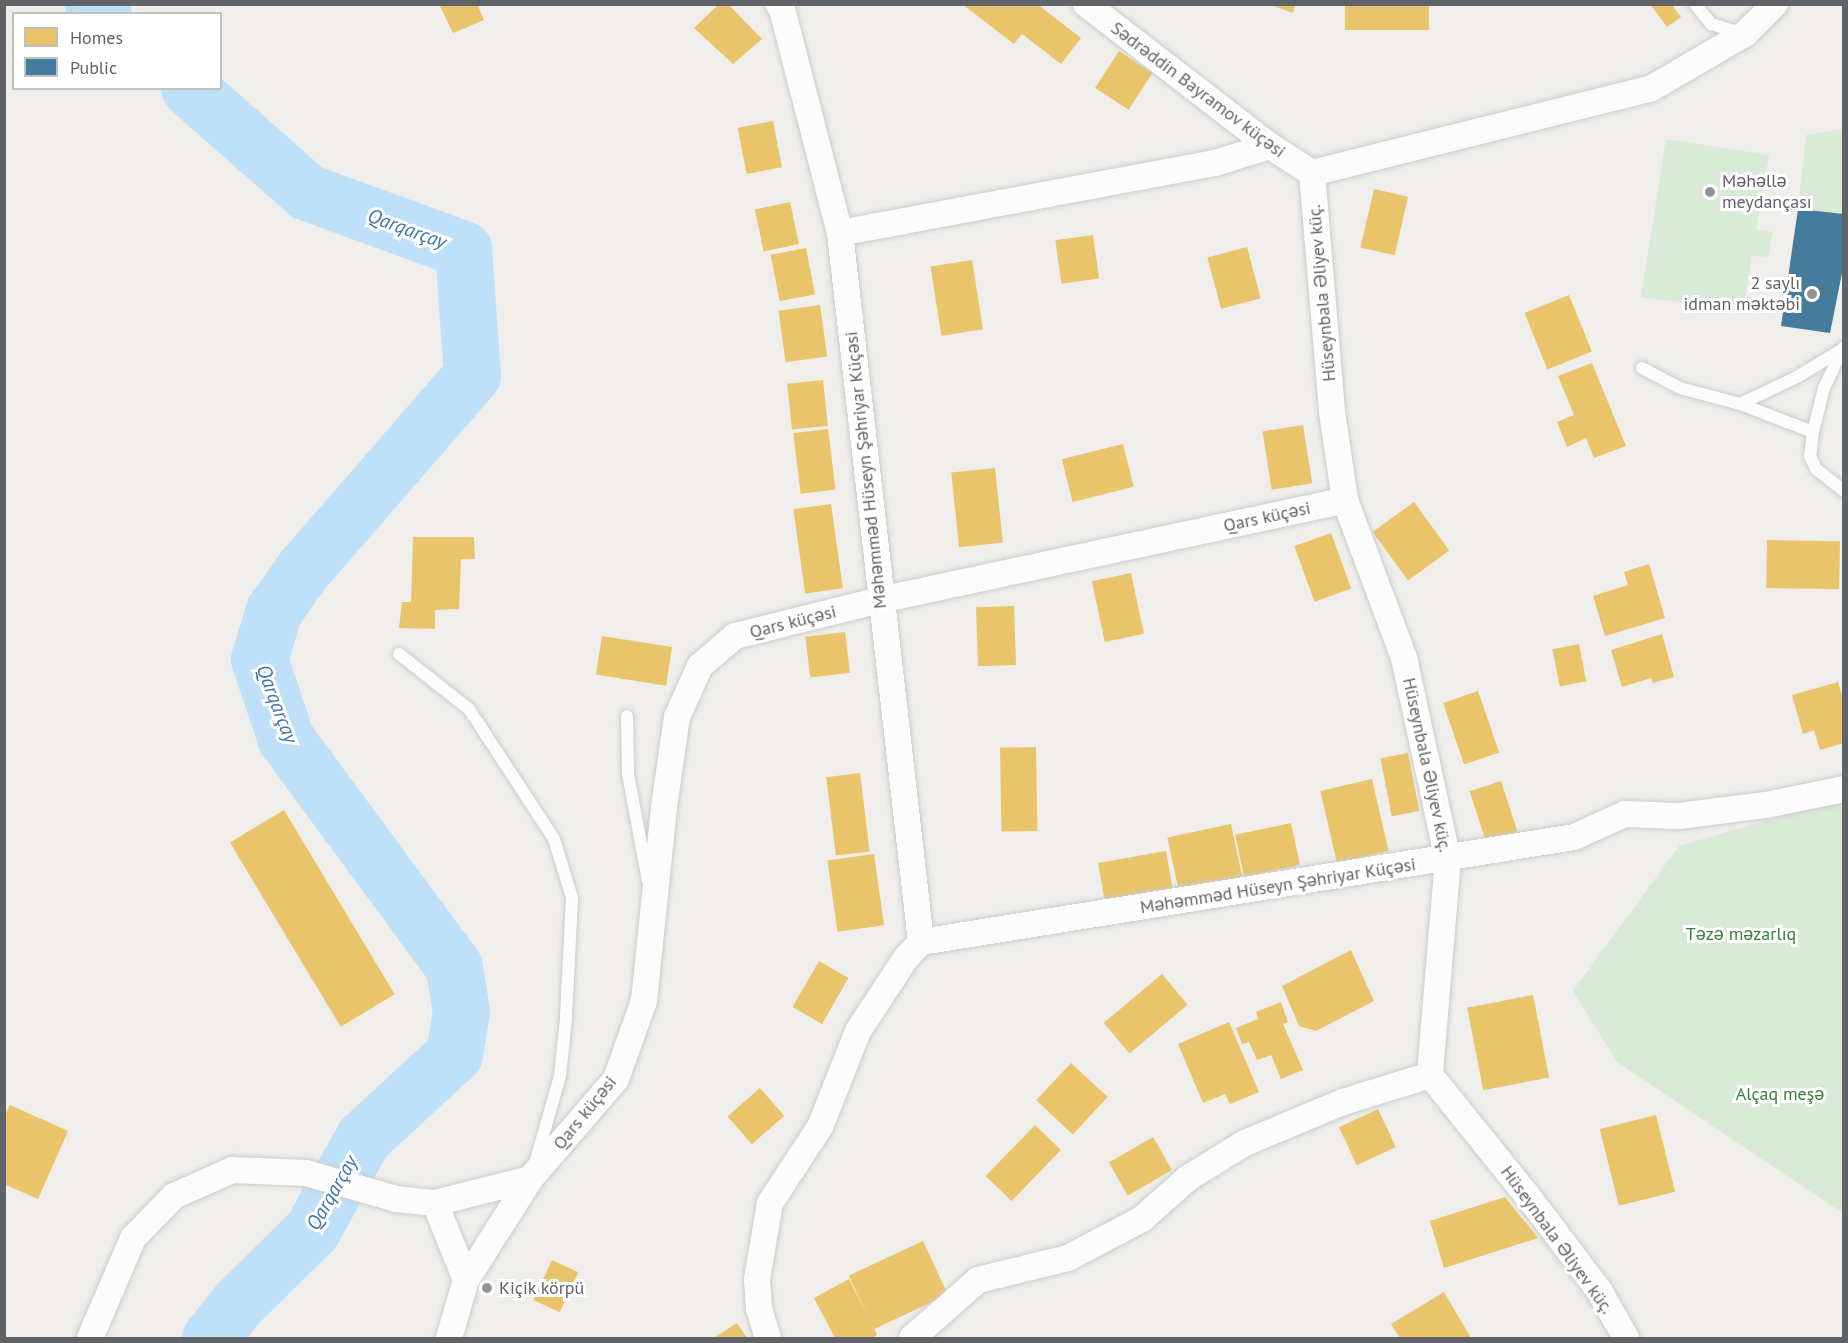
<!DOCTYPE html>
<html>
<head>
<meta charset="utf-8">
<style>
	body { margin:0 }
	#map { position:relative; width:1848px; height:1343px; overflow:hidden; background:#efeeea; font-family:"PT Sans",sans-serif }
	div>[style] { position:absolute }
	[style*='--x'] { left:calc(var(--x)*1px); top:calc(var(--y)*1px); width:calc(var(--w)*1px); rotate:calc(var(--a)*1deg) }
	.green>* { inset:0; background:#d8ebd6 }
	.homes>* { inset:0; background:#e9c46a; transform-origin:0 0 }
	.public>* { inset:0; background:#457b9d }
	.river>* { height:57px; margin:-28.5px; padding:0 28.5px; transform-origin:28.5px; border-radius:28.5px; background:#bfe0f9 }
	.roads { filter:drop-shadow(0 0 2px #cbcccc) drop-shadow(0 0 2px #cbcccc) }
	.lane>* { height:12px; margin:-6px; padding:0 6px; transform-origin:6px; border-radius:6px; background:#fdfcfc }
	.street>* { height:26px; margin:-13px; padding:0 13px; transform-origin:13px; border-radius:13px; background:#fdfcfc }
	.dots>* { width:16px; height:16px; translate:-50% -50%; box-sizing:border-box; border:3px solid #fff; border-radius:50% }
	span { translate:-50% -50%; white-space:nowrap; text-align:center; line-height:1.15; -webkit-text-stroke:6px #fff; paint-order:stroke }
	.street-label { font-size:18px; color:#5f6368 }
	.poi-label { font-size:18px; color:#5f6368 }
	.left { translate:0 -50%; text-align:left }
	.right { translate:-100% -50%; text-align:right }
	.park-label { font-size:18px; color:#348238 }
	.water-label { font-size:20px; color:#4174aa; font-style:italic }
	.frame { position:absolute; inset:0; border:6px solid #5f6368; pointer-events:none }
	.legend { position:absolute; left:12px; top:12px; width:210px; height:78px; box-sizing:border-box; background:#fff; border:2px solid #bfc1c3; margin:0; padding:8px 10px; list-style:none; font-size:18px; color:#5f6368 }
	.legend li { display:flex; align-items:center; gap:12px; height:30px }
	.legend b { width:30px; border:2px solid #bfc1c3 }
</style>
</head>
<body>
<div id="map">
	<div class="green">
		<div style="clip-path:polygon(1843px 129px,1843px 214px,1798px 209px,1806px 135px)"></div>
		<div style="clip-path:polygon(1666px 139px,1769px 155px,1756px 229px,1773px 232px,1768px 257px,1752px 256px,1743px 311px,1641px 297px)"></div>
		<div style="clip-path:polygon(1837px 800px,1843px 800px,1843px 1213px,1617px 1062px,1573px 991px,1679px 846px)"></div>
	</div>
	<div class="homes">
		<div style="clip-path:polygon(439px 4px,477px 4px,484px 20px,453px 33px)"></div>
		<div style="clip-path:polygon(962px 4px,1037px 4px,1081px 38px,1061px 64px,1022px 34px,1014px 44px)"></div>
		<div style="clip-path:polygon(1269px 4px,1295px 4px,1293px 13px)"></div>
		<div style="clip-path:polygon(1650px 4px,1671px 4px,1681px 17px,1667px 27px)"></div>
		<div style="clip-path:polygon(718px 5px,729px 5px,762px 39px,733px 64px,694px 28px)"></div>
		<div style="left:1345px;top:5px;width:84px;height:25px"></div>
		<div style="left:1119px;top:51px;width:40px;height:44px;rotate:33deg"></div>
		<div style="left:773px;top:121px;width:47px;height:36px;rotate:79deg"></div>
		<div style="left:1374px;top:189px;width:35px;height:60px;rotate:13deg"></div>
		<div style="left:790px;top:202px;width:43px;height:36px;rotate:78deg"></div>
		<div style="left:1093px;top:235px;width:44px;height:38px;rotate:82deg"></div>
		<div style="left:1247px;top:247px;width:53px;height:41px;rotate:75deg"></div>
		<div style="left:806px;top:248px;width:47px;height:36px;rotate:79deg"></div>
		<div style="left:972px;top:260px;width:70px;height:42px;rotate:81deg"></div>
		<div style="left:1569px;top:295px;width:61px;height:48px;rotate:68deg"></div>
		<div style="left:820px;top:305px;width:52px;height:42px;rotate:82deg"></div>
		<div style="clip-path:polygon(1592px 363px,1626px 446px,1594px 458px,1586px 438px,1567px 447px,1557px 422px,1574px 415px,1558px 376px)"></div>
		<div style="left:823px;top:380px;width:46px;height:36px;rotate:84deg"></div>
		<div style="left:1303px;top:425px;width:59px;height:41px;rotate:81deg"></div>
		<div style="left:828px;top:429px;width:61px;height:35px;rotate:83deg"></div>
		<div style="left:1123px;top:444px;width:44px;height:63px;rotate:76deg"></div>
		<div style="left:995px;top:468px;width:75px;height:44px;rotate:84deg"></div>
		<div style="left:1414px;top:502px;width:60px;height:51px;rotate:54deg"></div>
		<div style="left:831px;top:504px;width:85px;height:38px;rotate:82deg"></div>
		<div style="left:1331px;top:533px;width:59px;height:39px;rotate:70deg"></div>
		<div style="clip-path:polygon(413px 537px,474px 537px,475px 559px,461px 559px,459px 609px,435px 610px,435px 629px,399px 628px,402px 602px,411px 602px)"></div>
		<div style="left:1767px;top:540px;width:73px;height:48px;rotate:1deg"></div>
		<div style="clip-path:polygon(1649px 564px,1665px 618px,1605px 636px,1593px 596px,1628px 585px,1624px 572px)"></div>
		<div style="left:1131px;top:573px;width:62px;height:40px;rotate:78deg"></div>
		<div style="left:1014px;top:606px;width:59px;height:38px;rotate:88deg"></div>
		<div style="left:845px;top:632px;width:41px;height:40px;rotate:83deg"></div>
		<div style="clip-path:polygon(1662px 634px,1674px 677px,1653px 683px,1651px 678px,1622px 687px,1611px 650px)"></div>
		<div style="left:602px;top:636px;width:71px;height:39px;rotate:9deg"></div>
		<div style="left:1579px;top:644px;width:38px;height:27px;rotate:79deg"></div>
		<div style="clip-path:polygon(1838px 682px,1844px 702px,1844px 743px,1820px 750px,1814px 730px,1803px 734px,1792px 695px)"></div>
		<div style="left:1478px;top:691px;width:65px;height:37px;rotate:71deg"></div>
		<div style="left:1036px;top:747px;width:84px;height:36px;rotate:89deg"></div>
		<div style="left:1408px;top:753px;width:59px;height:28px;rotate:79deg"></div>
		<div style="left:860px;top:773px;width:79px;height:34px;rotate:83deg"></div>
		<div style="left:1372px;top:779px;width:74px;height:53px;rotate:77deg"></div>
		<div style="left:1501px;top:781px;width:56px;height:33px;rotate:72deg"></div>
		<div style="left:284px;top:810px;width:215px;height:63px;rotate:59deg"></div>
		<div style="left:1291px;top:823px;width:43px;height:57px;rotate:78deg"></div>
		<div style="left:1231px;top:824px;width:56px;height:65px;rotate:78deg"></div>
		<div style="left:1166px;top:851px;width:42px;height:69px;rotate:80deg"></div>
		<div style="left:874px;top:854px;width:72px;height:47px;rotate:82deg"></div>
		<div style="clip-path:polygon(1351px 950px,1374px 1001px,1316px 1031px,1299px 1026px,1282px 986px)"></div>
		<div style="left:819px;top:961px;width:34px;height:53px;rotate:30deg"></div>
		<div style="left:1162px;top:974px;width:40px;height:76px;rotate:50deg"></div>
		<div style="left:1533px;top:995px;width:84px;height:67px;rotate:79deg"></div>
		<div style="clip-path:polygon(1281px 1002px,1288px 1022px,1283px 1024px,1303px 1070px,1281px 1079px,1271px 1055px,1257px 1060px,1249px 1042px,1242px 1044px,1236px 1028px,1258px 1019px,1256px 1012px)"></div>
		<div style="clip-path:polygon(1229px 1022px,1259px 1092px,1230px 1104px,1225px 1094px,1203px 1103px,1178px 1044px)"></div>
		<div style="left:1071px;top:1063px;width:50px;height:51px;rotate:43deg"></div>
		<div style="left:760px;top:1088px;width:37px;height:43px;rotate:49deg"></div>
		<div style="clip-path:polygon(10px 1105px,68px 1131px,38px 1199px,4px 1184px,4px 1117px)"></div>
		<div style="left:1378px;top:1109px;width:42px;height:43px;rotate:65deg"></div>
		<div style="left:1656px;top:1115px;width:79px;height:58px;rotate:76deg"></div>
		<div style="left:1035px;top:1125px;width:36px;height:71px;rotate:44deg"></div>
		<div style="left:1153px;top:1137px;width:38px;height:51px;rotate:60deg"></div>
		<div style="clip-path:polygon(1505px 1197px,1538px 1238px,1444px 1268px,1430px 1221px)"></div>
		<div style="left:923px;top:1241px;width:59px;height:82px;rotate:65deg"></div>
		<div style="left:552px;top:1260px;width:29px;height:44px;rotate:25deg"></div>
		<div style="clip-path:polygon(849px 1279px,877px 1335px,871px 1338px,835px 1338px,814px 1298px)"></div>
		<div style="clip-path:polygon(1444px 1292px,1471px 1338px,1400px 1338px,1391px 1324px)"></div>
		<div style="clip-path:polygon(737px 1323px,747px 1338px,714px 1338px)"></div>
	</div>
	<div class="public">
		<div style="clip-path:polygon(1798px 209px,1844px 214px,1844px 263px,1830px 333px,1781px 326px)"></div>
	</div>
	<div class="river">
		<div style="--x:93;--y:4;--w:14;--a:45"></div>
		<div style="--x:189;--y:88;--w:157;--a:41.4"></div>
		<div style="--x:307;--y:192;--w:166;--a:20.1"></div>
		<div style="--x:463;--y:249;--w:126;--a:85.9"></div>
		<div style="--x:472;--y:375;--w:256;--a:131"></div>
		<div style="--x:304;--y:568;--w:52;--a:125.5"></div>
		<div style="--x:274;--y:610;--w:51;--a:107"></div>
		<div style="--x:259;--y:659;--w:84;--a:71.4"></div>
		<div style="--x:286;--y:739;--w:283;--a:53.6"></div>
		<div style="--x:454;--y:967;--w:45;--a:81"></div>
		<div style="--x:461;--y:1011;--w:44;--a:99.2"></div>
		<div style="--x:454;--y:1054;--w:124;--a:137.3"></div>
		<div style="--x:363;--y:1138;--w:105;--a:119"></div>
		<div style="--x:312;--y:1230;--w:103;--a:135.4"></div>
		<div style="--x:239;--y:1302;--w:46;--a:128.9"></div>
	</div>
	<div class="roads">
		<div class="lane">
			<div style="--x:1695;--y:4;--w:26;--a:51"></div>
			<div style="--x:1711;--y:24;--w:34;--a:17"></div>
			<div style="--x:1843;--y:348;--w:44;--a:115.4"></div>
			<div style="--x:1824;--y:388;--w:45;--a:104"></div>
			<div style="--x:1813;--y:432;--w:24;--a:97"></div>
			<div style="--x:1810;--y:456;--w:14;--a:65"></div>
			<div style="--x:1816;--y:469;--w:36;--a:38"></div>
			<div style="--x:1642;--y:368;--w:43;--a:27.8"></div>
			<div style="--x:1680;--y:388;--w:62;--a:14.9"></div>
			<div style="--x:1740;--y:404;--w:63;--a:-25.3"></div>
			<div style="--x:1797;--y:377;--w:54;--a:-31.3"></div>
			<div style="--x:1740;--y:404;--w:78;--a:21"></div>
			<div style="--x:399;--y:654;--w:89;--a:38.2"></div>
			<div style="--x:469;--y:709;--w:155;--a:56.8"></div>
			<div style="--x:554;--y:839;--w:62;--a:73"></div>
			<div style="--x:572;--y:898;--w:120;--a:92.9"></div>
			<div style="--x:566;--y:1018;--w:58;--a:95.9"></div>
			<div style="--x:560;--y:1076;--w:91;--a:105.9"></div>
			<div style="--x:627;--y:716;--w:58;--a:89"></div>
			<div style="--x:628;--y:774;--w:109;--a:79.4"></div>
		</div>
		<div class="street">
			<div style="--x:778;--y:4;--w:6;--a:51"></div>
			<div style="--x:782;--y:9;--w:231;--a:75.5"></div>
			<div style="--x:840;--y:233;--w:714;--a:83.48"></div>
			<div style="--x:1086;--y:4;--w:232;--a:37.7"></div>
			<div style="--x:1270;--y:146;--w:50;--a:32.7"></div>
			<div style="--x:1312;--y:173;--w:240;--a:85.2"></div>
			<div style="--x:1332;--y:412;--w:89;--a:81.6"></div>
			<div style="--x:1345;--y:500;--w:169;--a:69.5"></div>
			<div style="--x:1404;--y:658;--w:206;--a:77.7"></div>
			<div style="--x:1448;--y:859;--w:217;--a:94.8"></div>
			<div style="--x:1430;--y:1075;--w:154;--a:51.1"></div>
			<div style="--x:1527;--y:1195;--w:121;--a:53"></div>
			<div style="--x:1600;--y:1292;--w:53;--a:60.5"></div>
			<div style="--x:1312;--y:173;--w:348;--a:-14"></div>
			<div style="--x:1650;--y:89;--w:110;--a:-30.1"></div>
			<div style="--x:1745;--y:34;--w:42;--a:-45"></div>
			<div style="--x:840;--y:233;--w:381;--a:-10.6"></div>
			<div style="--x:1215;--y:163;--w:58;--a:-17.2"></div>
			<div style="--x:435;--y:1203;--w:98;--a:-14.2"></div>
			<div style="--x:90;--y:1338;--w:109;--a:-66.7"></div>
			<div style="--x:133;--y:1238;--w:59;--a:-45.7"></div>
			<div style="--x:174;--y:1196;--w:64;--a:-24.1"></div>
			<div style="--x:232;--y:1170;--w:74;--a:2.3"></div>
			<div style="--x:306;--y:1173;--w:94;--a:16.1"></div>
			<div style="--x:396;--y:1199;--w:39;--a:6"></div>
			<div style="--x:435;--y:1203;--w:83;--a:68.1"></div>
			<div style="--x:449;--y:1338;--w:60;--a:-73.7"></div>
			<div style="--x:466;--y:1280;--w:120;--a:-57.6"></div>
			<div style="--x:530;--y:1179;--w:132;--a:-49.3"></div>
			<div style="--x:616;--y:1079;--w:83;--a:-70.3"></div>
			<div style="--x:644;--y:1001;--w:195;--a:-84.1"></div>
			<div style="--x:664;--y:807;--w:91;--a:-81.8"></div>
			<div style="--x:677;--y:717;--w:56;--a:-65.7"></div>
			<div style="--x:700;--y:666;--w:46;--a:-40.6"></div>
			<div style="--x:735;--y:636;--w:149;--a:-13.9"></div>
			<div style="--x:880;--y:600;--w:476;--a:-12.1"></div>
			<div style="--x:768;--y:1338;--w:31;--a:-107"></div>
			<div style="--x:759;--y:1308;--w:29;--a:-94"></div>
			<div style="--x:757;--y:1279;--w:77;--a:-80.3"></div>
			<div style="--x:770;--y:1203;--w:91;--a:-56.7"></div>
			<div style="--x:820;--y:1127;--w:103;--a:-68.4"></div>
			<div style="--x:858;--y:1031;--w:87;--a:-56.7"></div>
			<div style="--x:906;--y:958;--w:22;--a:-47"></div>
			<div style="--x:921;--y:942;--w:661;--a:-9.13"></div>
			<div style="--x:1574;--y:837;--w:56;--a:-24.3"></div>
			<div style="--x:1625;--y:814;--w:54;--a:2.1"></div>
			<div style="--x:1679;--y:816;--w:88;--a:-7.2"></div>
			<div style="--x:1766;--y:805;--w:80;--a:-11.6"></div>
			<div style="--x:912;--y:1338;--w:88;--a:-41.3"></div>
			<div style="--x:978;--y:1280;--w:93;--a:-13.7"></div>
			<div style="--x:1068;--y:1258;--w:84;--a:-27.8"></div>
			<div style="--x:1142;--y:1219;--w:62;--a:-41.7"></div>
			<div style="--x:1188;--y:1178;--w:67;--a:-31.6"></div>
			<div style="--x:1245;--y:1143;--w:106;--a:-22.7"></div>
			<div style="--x:1343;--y:1102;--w:91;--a:-17.2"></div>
		</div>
	</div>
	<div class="dots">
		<div style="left:1710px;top:192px;background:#919496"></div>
		<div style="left:1812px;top:294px;background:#919496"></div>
		<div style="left:487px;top:1288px;background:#919496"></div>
	</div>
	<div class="street-label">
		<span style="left:1198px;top:90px;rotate:37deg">Sədrəddin Bayramov küçəsi</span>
		<span style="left:1322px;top:293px;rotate:-95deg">Hüseynbala Əliyev küç.</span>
		<span style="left:866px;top:470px;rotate:-96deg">Məhəmməd Hüseyn Şəhriyar Küçəsi</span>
		<span style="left:1267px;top:517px;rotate:-12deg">Qars küçəsi</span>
		<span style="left:793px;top:622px;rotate:-14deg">Qars küçəsi</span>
		<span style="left:1427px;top:765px;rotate:78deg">Hüseynbala Əliyev küç.</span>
		<span style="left:1278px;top:886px;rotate:-9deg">Məhəmməd Hüseyn Şəhriyar Küçəsi</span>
		<span style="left:585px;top:1113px;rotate:-51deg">Qars küçəsi</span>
		<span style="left:1557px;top:1240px;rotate:54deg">Hüseynbala Əliyev küç.</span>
	</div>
	<div class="poi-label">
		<span class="left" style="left:1722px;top:192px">Məhəllə<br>meydançası</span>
		<span class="right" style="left:1800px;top:294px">2 saylı<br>idman məktəbi</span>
		<span class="left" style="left:499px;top:1288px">Kiçik körpü</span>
	</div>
	<div class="park-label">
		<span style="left:1741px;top:934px">Təzə məzarlıq</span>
		<span style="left:1780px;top:1094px">Alçaq meşə</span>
	</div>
	<div class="water-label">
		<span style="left:407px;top:229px;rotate:20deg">Qarqarçay</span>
		<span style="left:277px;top:704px;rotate:69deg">Qarqarçay</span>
		<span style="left:332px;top:1193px;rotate:-60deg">Qarqarçay</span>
	</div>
	<div class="frame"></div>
	<ul class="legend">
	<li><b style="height:16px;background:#e9c46a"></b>Homes</li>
	<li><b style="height:16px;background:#457b9d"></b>Public</li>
	</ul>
</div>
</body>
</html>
